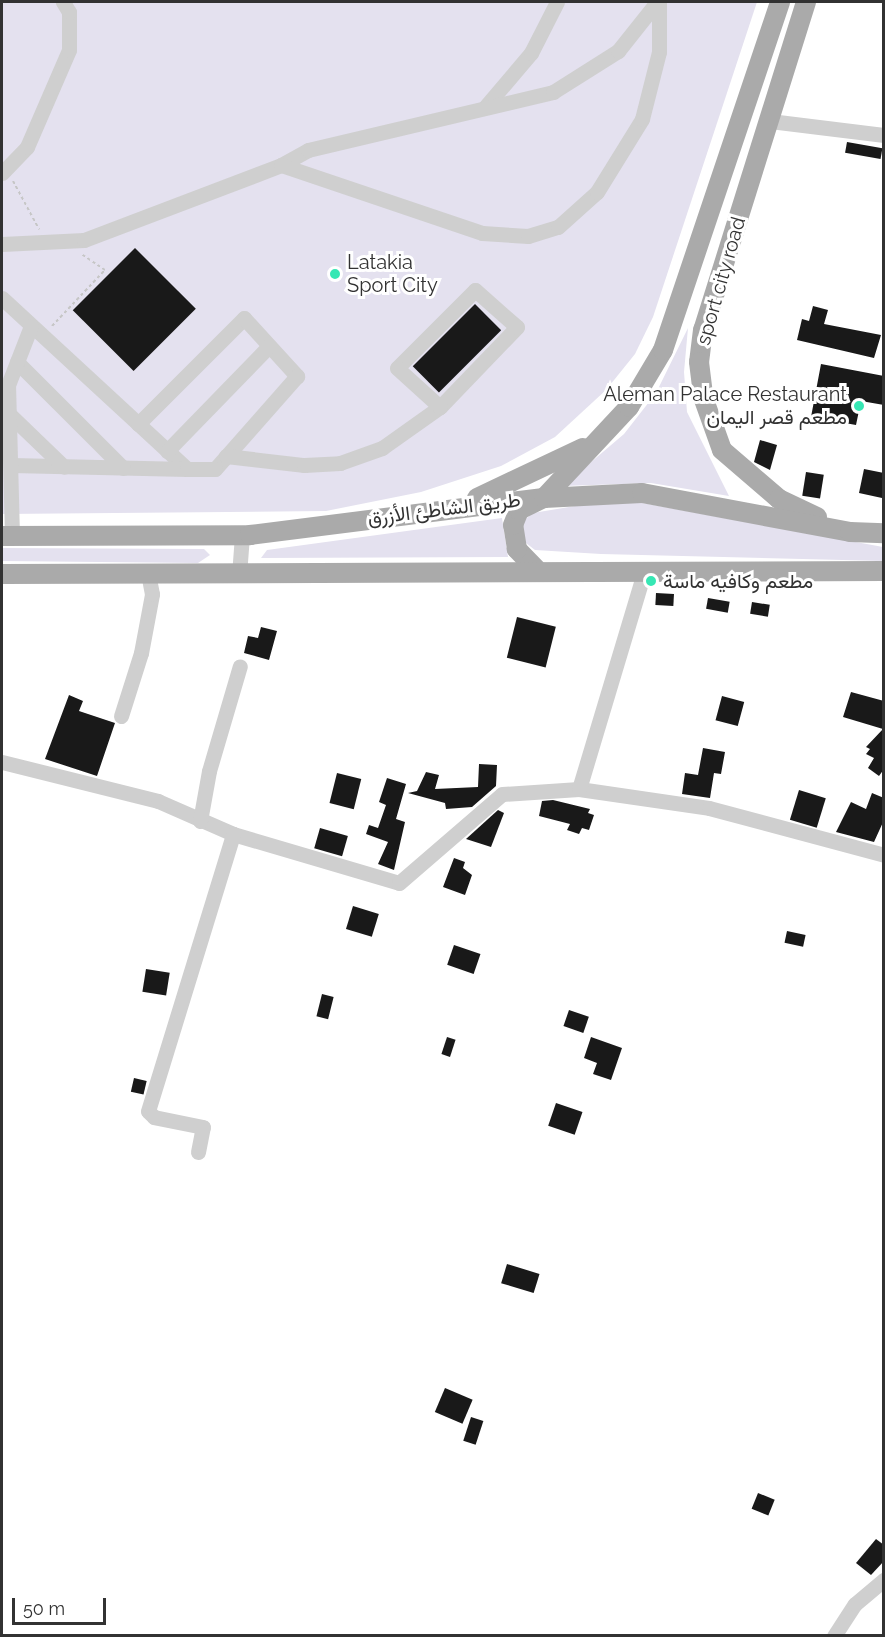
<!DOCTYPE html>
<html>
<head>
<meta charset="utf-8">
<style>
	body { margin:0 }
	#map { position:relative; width:885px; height:1637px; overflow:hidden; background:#fff; font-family:Raleway,Vazirmatn,sans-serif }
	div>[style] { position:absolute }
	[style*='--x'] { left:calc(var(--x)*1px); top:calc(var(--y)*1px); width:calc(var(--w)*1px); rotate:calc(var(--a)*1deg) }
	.green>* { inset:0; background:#e4e1ef }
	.building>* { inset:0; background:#191919; transform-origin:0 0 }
	.path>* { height:2px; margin-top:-1px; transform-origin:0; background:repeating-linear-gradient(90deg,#c6c6c6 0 3px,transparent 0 6px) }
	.minor>* { height:15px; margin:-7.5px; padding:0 7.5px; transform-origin:7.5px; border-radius:7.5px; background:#cfcfcf }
	.major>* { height:20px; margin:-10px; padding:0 10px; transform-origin:10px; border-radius:10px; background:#aaa }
	.dots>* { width:16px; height:16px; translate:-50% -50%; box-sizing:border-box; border:3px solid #fff; border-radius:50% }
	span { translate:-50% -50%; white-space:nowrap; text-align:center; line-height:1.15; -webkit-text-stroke:6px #fff; paint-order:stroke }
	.poi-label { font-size:20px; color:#323232 }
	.left { translate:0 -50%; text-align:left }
	.right { translate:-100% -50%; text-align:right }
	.street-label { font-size:20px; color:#323232 }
	.frame { position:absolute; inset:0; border:3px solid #323232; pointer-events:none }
	.scale { position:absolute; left:12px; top:1598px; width:94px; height:27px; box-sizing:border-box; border:3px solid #323232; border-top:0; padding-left:8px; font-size:18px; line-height:21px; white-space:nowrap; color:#323232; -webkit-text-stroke:4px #fff; paint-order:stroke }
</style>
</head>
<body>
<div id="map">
	<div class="green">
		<div style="clip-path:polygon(2px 2px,757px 2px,653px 317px,635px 354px,606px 390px,555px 437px,501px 466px,421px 492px,326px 511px,2px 514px)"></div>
		<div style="clip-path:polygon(688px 328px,684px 372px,687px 412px,729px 496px,651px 483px,563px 486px,624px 434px,656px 393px)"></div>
		<div style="clip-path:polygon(637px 502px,883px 547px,883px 561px,601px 554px,535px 550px,522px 540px,523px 521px,533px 513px,593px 503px)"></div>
		<div style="clip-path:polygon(502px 518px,508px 557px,261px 558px,267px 550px)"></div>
		<div style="clip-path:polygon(2px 548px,204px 549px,210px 555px,198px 563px,2px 561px)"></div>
	</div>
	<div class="building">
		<div style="left:847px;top:142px;width:36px;height:11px;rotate:10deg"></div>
		<div style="left:135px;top:248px;width:86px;height:88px;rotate:45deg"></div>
		<div style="left:475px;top:304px;width:37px;height:88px;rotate:45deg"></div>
		<div style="clip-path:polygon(813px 306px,828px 310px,824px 324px,881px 335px,874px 358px,797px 340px,802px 319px,809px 321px)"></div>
		<div style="clip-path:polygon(821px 364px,884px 376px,884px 405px,861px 401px,856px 425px,811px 417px)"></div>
		<div style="clip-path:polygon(760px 440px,777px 445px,770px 470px,754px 462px)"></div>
		<div style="clip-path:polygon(864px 469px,884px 473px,882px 498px,859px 493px)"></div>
		<div style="left:806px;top:472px;width:18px;height:24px;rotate:9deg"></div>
		<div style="left:656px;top:593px;width:18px;height:12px;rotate:3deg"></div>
		<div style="left:708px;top:598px;width:22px;height:11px;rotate:10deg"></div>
		<div style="left:752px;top:602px;width:18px;height:12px;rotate:9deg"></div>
		<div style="left:517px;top:617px;width:40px;height:42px;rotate:14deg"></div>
		<div style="clip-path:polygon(261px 627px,277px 631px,269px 660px,244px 653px,248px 636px,258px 638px)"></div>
		<div style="clip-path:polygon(851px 692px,884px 701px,884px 769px,879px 776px,868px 768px,874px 758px,866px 754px,870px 749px,866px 747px,883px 729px,843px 717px)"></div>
		<div style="clip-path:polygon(69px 695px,83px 701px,79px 711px,115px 723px,97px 776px,45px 759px)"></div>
		<div style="left:722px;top:696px;width:23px;height:25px;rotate:15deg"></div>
		<div style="clip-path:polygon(703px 748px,725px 752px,721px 774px,714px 773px,710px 798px,682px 794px,685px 773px,698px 775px)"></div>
		<div style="clip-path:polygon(479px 764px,497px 765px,496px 786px,472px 807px,446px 809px,445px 803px,408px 793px,417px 791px,426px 772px,439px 775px,435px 789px,478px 787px)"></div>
		<div style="left:337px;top:773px;width:25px;height:31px;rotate:14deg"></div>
		<div style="clip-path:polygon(387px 778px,406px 784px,396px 819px,405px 822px,394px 870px,378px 864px,388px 842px,366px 834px,369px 825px,378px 828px,386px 805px,379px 802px)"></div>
		<div style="left:799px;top:790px;width:28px;height:31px;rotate:17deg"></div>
		<div style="clip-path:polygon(872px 793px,884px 798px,884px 820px,874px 842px,836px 832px,851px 802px,866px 809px)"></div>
		<div style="clip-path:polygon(553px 800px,590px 809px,588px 813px,594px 815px,589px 830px,582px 828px,579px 834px,567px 830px,570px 824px,539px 816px,542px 801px)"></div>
		<div style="clip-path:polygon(498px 810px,504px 813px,491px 847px,466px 839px)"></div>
		<div style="left:320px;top:828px;width:29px;height:21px;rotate:16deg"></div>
		<div style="clip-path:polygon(454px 858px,465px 862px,463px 868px,472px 875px,465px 895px,443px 887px)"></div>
		<div style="left:353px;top:906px;width:27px;height:24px;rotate:17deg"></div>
		<div style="left:787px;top:931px;width:19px;height:12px;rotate:12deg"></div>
		<div style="left:454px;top:945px;width:28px;height:21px;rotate:19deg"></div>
		<div style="left:146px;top:969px;width:24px;height:23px;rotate:9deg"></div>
		<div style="left:322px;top:994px;width:12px;height:23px;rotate:14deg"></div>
		<div style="left:569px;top:1010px;width:21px;height:17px;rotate:19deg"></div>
		<div style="left:447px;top:1037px;width:9px;height:18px;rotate:18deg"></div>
		<div style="clip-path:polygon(591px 1037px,622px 1048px,611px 1080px,593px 1074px,597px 1063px,584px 1058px)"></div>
		<div style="left:134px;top:1078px;width:13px;height:14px;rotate:13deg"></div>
		<div style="left:556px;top:1103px;width:28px;height:24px;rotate:19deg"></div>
		<div style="left:507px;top:1264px;width:34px;height:20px;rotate:17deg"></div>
		<div style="left:445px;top:1388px;width:30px;height:26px;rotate:23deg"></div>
		<div style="left:471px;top:1417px;width:13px;height:25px;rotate:18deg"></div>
		<div style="left:758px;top:1493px;width:18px;height:17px;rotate:22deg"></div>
		<div style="clip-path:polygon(876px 1539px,884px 1545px,884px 1561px,871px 1575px,856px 1563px)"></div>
	</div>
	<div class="path">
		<div style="--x:13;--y:181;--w:55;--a:61.6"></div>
		<div style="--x:52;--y:326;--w:77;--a:-46.6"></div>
		<div style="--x:105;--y:270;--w:29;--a:-146"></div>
	</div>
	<div class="minor">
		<div style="--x:485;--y:107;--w:71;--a:-49.6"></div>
		<div style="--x:531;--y:53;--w:57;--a:-63"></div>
		<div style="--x:770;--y:121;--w:115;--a:7"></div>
		<div style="--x:281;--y:165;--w:31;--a:-29"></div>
		<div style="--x:308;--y:150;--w:252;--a:-13.3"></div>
		<div style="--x:553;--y:92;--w:77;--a:-32.2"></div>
		<div style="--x:618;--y:51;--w:63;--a:-51.5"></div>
		<div style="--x:2;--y:173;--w:36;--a:-46"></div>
		<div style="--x:27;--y:147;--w:106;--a:-66.6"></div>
		<div style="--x:69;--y:50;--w:38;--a:-90"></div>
		<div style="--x:69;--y:12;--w:12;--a:-121"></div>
		<div style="--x:2;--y:244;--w:82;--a:-2.8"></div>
		<div style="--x:84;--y:240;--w:211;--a:-20.8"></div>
		<div style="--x:281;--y:165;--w:212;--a:18.7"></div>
		<div style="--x:482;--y:233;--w:46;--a:3.7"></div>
		<div style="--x:528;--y:236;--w:31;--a:-17"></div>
		<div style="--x:558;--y:227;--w:52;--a:-41.9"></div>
		<div style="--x:597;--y:192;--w:86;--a:-58.3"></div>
		<div style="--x:642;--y:119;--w:69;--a:-75.8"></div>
		<div style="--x:659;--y:52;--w:50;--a:-90"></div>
		<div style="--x:2;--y:298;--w:252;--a:42.7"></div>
		<div style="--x:187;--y:469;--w:176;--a:-178.7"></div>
		<div style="--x:17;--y:362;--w:150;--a:45"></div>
		<div style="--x:9;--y:414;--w:76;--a:43.9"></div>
		<div style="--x:138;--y:424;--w:150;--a:-45"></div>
		<div style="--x:244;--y:318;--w:79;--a:47.6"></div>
		<div style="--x:297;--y:376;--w:124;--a:131.4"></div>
		<div style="--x:215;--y:469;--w:28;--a:180"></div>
		<div style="--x:167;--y:451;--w:146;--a:-45.8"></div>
		<div style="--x:226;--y:456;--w:79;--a:6.6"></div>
		<div style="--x:304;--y:465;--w:36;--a:-3"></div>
		<div style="--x:340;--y:463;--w:45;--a:-19.7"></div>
		<div style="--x:382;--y:448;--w:71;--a:-35.3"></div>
		<div style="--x:440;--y:407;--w:111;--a:-46.1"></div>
		<div style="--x:517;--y:327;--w:56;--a:-138.6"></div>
		<div style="--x:475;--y:290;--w:110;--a:135"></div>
		<div style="--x:397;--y:368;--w:58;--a:42.2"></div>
		<div style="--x:12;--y:536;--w:151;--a:-91.5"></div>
		<div style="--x:8;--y:385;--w:63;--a:-68.7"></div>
		<div style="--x:239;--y:575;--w:40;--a:-85.7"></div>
		<div style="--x:121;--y:716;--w:66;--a:-72.4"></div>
		<div style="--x:141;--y:653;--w:60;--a:-79.4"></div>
		<div style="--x:152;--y:594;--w:20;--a:-101"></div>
		<div style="--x:2;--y:762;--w:161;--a:14"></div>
		<div style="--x:158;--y:801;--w:82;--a:23.7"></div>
		<div style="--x:233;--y:834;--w:173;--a:16.4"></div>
		<div style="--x:399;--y:883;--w:136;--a:-40.8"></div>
		<div style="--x:502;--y:794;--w:77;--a:-3.7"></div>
		<div style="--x:579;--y:789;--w:131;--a:8.3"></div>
		<div style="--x:709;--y:808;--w:181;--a:15"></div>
		<div style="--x:579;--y:789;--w:227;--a:-73.3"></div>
		<div style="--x:200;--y:821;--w:51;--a:-79.8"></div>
		<div style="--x:209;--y:771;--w:109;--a:-73.6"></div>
		<div style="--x:198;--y:1152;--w:25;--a:-79"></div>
		<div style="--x:203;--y:1127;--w:50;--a:-168.5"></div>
		<div style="--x:154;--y:1117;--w:8;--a:-135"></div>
		<div style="--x:148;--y:1111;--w:290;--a:-72.9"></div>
		<div style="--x:834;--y:1636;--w:38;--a:-57"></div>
		<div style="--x:855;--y:1604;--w:38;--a:-40"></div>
	</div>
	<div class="major">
		<div style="--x:806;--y:2;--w:344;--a:107.4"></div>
		<div style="--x:703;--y:330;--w:32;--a:97"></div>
		<div style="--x:699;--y:362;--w:35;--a:83"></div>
		<div style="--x:703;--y:397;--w:56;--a:70.3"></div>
		<div style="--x:722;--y:450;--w:75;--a:40.7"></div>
		<div style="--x:779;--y:499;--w:42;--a:25.3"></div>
		<div style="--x:477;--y:498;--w:117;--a:-25.3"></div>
		<div style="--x:2;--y:536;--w:248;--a:-0.2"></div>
		<div style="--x:250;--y:535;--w:296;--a:-7.2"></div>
		<div style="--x:544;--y:498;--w:98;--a:-2.9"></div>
		<div style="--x:642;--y:493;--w:212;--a:10.6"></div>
		<div style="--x:850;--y:532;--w:34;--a:2"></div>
		<div style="--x:536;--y:569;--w:28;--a:-134"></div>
		<div style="--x:517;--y:549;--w:24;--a:-99"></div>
		<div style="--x:513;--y:525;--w:16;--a:-68"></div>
		<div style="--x:519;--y:510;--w:28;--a:-26"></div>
		<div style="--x:544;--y:498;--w:125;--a:-47"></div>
		<div style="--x:629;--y:407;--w:66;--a:-59.2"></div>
		<div style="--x:663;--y:350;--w:367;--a:-71.4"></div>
		<div style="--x:2;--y:574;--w:882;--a:-0.19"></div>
	</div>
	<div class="dots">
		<div style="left:335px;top:274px;background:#36e7b4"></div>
		<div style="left:859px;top:406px;background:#36e7b4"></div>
		<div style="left:651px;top:581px;background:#36e7b4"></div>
	</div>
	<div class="poi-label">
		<span class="left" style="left:347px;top:274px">Latakia<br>Sport City</span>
		<span class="right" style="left:847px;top:406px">Aleman Palace Restaurant<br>مطعم قصر اليمان</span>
		<span class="left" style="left:663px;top:581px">مطعم وكافيه ماسة</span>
	</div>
	<div class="street-label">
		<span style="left:721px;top:281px;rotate:-74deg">sport city road</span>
		<span style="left:444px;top:509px;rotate:-7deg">طريق الشاطئ الأزرق</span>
	</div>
	<div class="frame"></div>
	<div class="scale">50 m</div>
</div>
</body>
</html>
